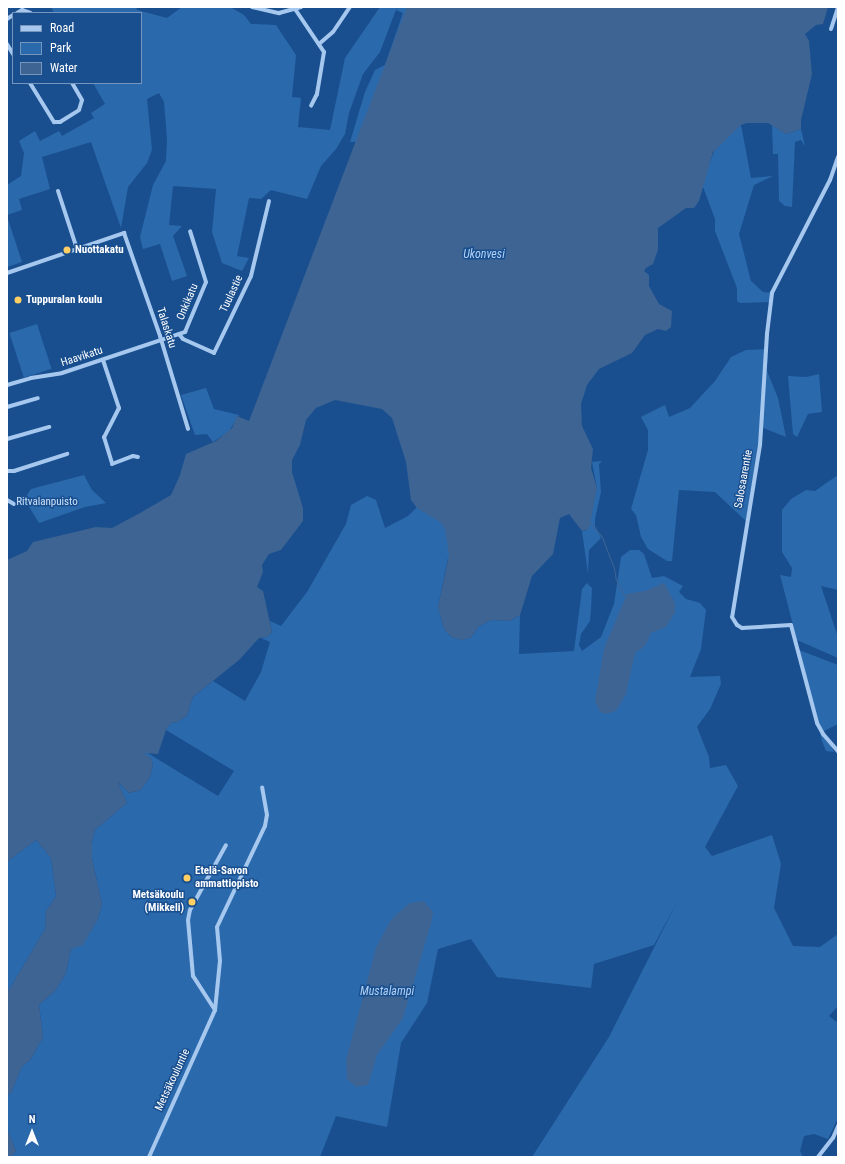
<!DOCTYPE html>
<html>
<head>
<meta charset="utf-8">
<style>
	body { margin:0 }
	#map { position:relative; width:845px; height:1164px; overflow:hidden; background:#194f8f; font-family:"Roboto Condensed",sans-serif }
	div>[style] { position:absolute }
	[style*='--x'] { left:calc(var(--x)*1px); top:calc(var(--y)*1px); width:calc(var(--w)*1px); rotate:calc(var(--a)*1deg) }
	.green>* { inset:0; background:#2b69ad; transform-origin:0 0 }
	.water>* { inset:0; background:#3d6493 }
	.stream>* { height:1px; margin:-0.5px; padding:0 0.5px; transform-origin:0.5px; border-radius:0.5px; background:#3d6493 }
	.minor>* { height:4px; margin:-2px; padding:0 2px; transform-origin:2px; border-radius:2px; background:#a6c8ef }
	.dots>* { width:11px; height:11px; translate:-50% -50%; box-sizing:border-box; border:2px solid #194f8f; border-radius:50% }
	span { translate:-50% -50%; white-space:nowrap; text-align:center; line-height:1.15; -webkit-text-stroke:3px #194f8f; paint-order:stroke }
	.poi-label { font-size:11px; color:#fff; font-weight:700 }
	.left { translate:0 -50%; text-align:left }
	.right { translate:-100% -50%; text-align:right }
	.street-label { font-size:11px; color:#fff }
	.park-label { font-size:11px; color:#cce2fb }
	.water-label { font-size:12px; color:#b2d2f6; font-style:italic }
	.frame { position:absolute; inset:0; border:8px solid #fff; pointer-events:none }
	.legend { position:absolute; left:12px; top:12px; width:130px; height:72px; box-sizing:border-box; background:#194f8f; border:1px solid #7595bc; margin:0; padding:5px 7px; list-style:none; font-size:12px; color:#fff }
	.legend li { display:flex; align-items:center; gap:8px; height:20px }
	.legend b { width:20px; border:1px solid #7595bc }
	.north { position:absolute; left:12px; top:1112px; width:40px; height:40px; -webkit-text-stroke:3px #194f8f; paint-order:stroke; rotate:0deg; font-size:11px; font-weight:700; line-height:16px; text-align:center; color:#fff }
	.north::after { content:''; display:block; margin:auto; width:14px; height:18px; background:#fff; clip-path:polygon(50% 0,100% 100%,50% 72%,0 100%) }
</style>
</head>
<body>
<div id="map">
	<div class="green">
		<div style="clip-path:polygon(51px 7px,136px 7px,137px 10px,167px 18px,182px 7px,230px 7px,244px 15px,251px 24px,276px 25px,296px 55px,292px 97px,301px 98px,298px 127px,330px 130px,345px 58px,380px 7px,397px 7px,380px 52px,363px 74px,349px 113px,345px 134px,336px 149px,321px 166px,307px 199px,271px 190px,261px 199px,249px 198px,237px 256px,249px 258px,242px 271px,222px 263px,212px 232px,216px 189px,173px 186px,169px 225px,182px 226px,173px 236px,187px 276px,172px 281px,160px 244px,143px 249px,140px 237px,153px 185px,166px 161px,167px 139px,164px 102px,159px 93px,147px 99px,152px 150px,147px 163px,128px 187px,121px 228px,91px 142px,42px 157px,50px 189px,19px 199px,22px 210px,7px 215px,7px 185px,21px 176px,24px 153px,19px 141px,35px 131px,40px 141px,59px 131px,62px 136px,94px 118px,91px 113px,105px 104px,93px 83px,141px 83px,141px 13px,54px 13px)"></div>
		<div style="clip-path:polygon(398px 7px,418px 7px,358px 142px,350px 142px,365px 92px,375px 70px,385px 65px,403px 13px,396px 10px)"></div>
		<div style="clip-path:polygon(741px 125px,751px 178px,773px 176px,754px 185px,739px 234px,751px 281px,763px 292px,772px 293px,771px 302px,740px 303px,737px 301px,737px 288px,715px 231px,715px 219px,702px 184px,716px 146px)"></div>
		<div style="clip-path:polygon(772px 125px,786px 134px,801px 129px,805px 146px,801px 140px,795px 142px,792px 207px,785px 206px,779px 201px,778px 154px,773px 154px)"></div>
		<div style="clip-path:polygon(7px 216px,22px 262px,7px 267px)"></div>
		<div style="left:37px;top:324px;width:47px;height:29px;rotate:72deg"></div>
		<div style="clip-path:polygon(768px 349px,767px 371px,778px 398px,786px 437px,761px 427px,746px 521px,715px 492px,679px 490px,672px 561px,667px 561px,648px 549px,641px 537px,636px 515px,631px 509px,648px 450px,648px 430px,641px 417px,665px 405px,669px 417px,690px 408px,715px 381px,731px 357px,746px 350px)"></div>
		<div style="clip-path:polygon(819px 374px,822px 412px,808px 414px,797px 437px,793px 434px,788px 376px,806px 377px)"></div>
		<div style="clip-path:polygon(206px 388px,214px 409px,239px 415px,229px 431px,213px 442px,207px 434px,195px 435px,181px 395px)"></div>
		<div style="clip-path:polygon(602px 461px,599px 464px,601px 492px,595px 519px,595px 526px,601px 538px,589px 550px,588px 574px,582px 531px,585px 531px,597px 488px,592px 462px)"></div>
		<div style="clip-path:polygon(84px 475px,92px 490px,106px 503px,85px 507px,39px 523px,26px 502px,27px 495px,31px 489px)"></div>
		<div style="clip-path:polygon(838px 475px,838px 590px,821px 586px,838px 637px,838px 658px,797px 640px,780px 575px,791px 577px,792px 568px,782px 552px,782px 510px,791px 499px,806px 490px,815px 491px)"></div>
		<div style="clip-path:polygon(422px 479px,429px 488px,428px 496px,436px 497px,441px 508px,451px 505px,460px 496px,466px 504px,472px 499px,478px 505px,487px 503px,488px 510px,497px 518px,495px 524px,499px 537px,491px 556px,459px 568px,449px 566px,448px 558px,438px 607px,444px 629px,451px 637px,461px 640px,471px 638px,478px 627px,491px 620px,510px 621px,520px 615px,519px 654px,574px 651px,582px 589px,587px 583px,592px 588px,591px 609px,590px 621px,581px 634px,579px 645px,582px 651px,601px 637px,614px 604px,621px 557px,630px 550px,639px 550px,644px 554px,652px 578px,664px 576px,683px 586px,679px 592px,686px 599px,700px 603px,706px 610px,701px 649px,690px 677px,720px 676px,721px 684px,710px 709px,697px 727px,709px 757px,710px 768px,726px 765px,738px 786px,705px 847px,712px 856px,772px 835px,781px 864px,774px 908px,793px 946px,820px 947px,838px 934px,838px 1006px,829px 1016px,838px 1023px,838px 1118px,828px 1139px,814px 1134px,804px 1136px,800px 1151px,803px 1157px,532px 1157px,609px 1037px,678px 900px,654px 945px,594px 964px,591px 988px,497px 977px,471px 939px,438px 949px,427px 1003px,401px 1043px,387px 1127px,336px 1116px,320px 1157px,11px 1157px,16px 1151px,7px 1128px,7px 1096px,11px 1093px,22px 1067px,31px 1059px,43px 1037px,39px 1005px,56px 990px,66px 973px,71px 949px,83px 944px,98px 919px,102px 904px,92px 858px,92px 843px,95px 830px,127px 803px,118px 782px,129px 793px,141px 790px,150px 777px,153px 765px,151px 758px,144px 755px,146px 752px,218px 796px,234px 771px,166px 730px,171px 723px,177px 722px,187px 716px,193px 697px,213px 681px,245px 701px,261px 672px,270px 642px,261px 638px,267px 637px,272px 632px,270px 621px,281px 626px,307px 592px,346px 524px,351px 505px,367px 496px,376px 500px,385px 528px,408px 516px,417px 507px,412px 497px,421px 485px,418px 480px)"></div>
		<div style="clip-path:polygon(799px 650px,838px 665px,838px 724px,824px 731px,834px 752px,826px 751px,822px 741px)"></div>
		<div style="clip-path:polygon(36px 840px,51px 858px,56px 896px,46px 911px,45px 929px,7px 993px,7px 862px)"></div>
	</div>
	<div class="water">
		<div style="clip-path:polygon(407px 7px,828px 7px,823px 24px,816px 25px,805px 34px,809px 41px,812px 74px,801px 120px,801px 129px,786px 134px,768px 123px,747px 123px,741px 125px,713px 152px,699px 201px,694px 208px,686px 208px,658px 228px,658px 250px,653px 264px,646px 268px,644px 271px,649px 275px,649px 286px,659px 304px,672px 311px,671px 327px,666px 331px,658px 329px,645px 335px,632px 353px,599px 369px,587px 385px,581px 404px,582px 426px,593px 449px,591px 468px,597px 488px,589px 529px,582px 531px,569px 514px,560px 518px,553px 554px,532px 576px,520px 615px,510px 621px,491px 620px,478px 627px,471px 638px,461px 640px,451px 637px,444px 629px,438px 607px,449px 555px,445px 529px,440px 522px,417px 508px,411px 500px,406px 462px,392px 418px,382px 409px,335px 400px,316px 408px,306px 420px,300px 445px,292px 460px,292px 472px,303px 508px,303px 521px,281px 550px,269px 554px,262px 565px,263px 572px,257px 587px,263px 591px,272px 632px,267px 637px,259px 638px,239px 660px,193px 697px,187px 716px,177px 722px,171px 723px,166px 730px,158px 754px,144px 753px,151px 758px,153px 765px,150px 777px,141px 790px,129px 793px,118px 782px,127px 803px,95px 830px,92px 843px,92px 858px,102px 904px,98px 919px,83px 945px,71px 949px,66px 973px,56px 990px,39px 1005px,43px 1037px,31px 1059px,22px 1067px,11px 1093px,7px 1096px,7px 993px,45px 929px,46px 911px,56px 896px,51px 858px,36px 840px,7px 862px,7px 560px,27px 551px,33px 542px,96px 527px,112px 528px,140px 513px,171px 495px,180px 475px,186px 454px,216px 441px,232px 428px,237px 416px,249px 421px)"></div>
		<div style="clip-path:polygon(664px 583px,675px 603px,675px 612px,666px 627px,651px 633px,645px 646px,635px 653px,626px 694px,616px 711px,605px 714px,600px 711px,595px 702px,604px 648px,627px 594px,645px 591px)"></div>
		<div style="clip-path:polygon(424px 901px,433px 912px,432px 920px,403px 1018px,377px 1055px,368px 1085px,356px 1087px,347px 1079px,346px 1060px,376px 948px,390px 921px,399px 912px,410px 903px)"></div>
		<div style="clip-path:polygon(7px 1128px,16px 1151px,11px 1157px,7px 1157px)"></div>
	</div>
	<div class="stream">
		<div style="--x:590;--y:523;--w:18;--a:49"></div>
		<div style="--x:602;--y:537;--w:33;--a:69"></div>
		<div style="--x:614;--y:568;--w:12;--a:81"></div>
		<div style="--x:616;--y:580;--w:19;--a:62"></div>
	</div>
	<div class="minor">
		<div style="--x:252;--y:7;--w:28;--a:13"></div>
		<div style="--x:279;--y:13;--w:23;--a:-15"></div>
		<div style="--x:295;--y:9;--w:52;--a:56"></div>
		<div style="--x:324;--y:52;--w:43;--a:99.5"></div>
		<div style="--x:317;--y:94;--w:13;--a:117"></div>
		<div style="--x:17;--y:13;--w:6;--a:-31"></div>
		<div style="--x:22;--y:10;--w:9;--a:18"></div>
		<div style="--x:7;--y:19;--w:7;--a:-34"></div>
		<div style="--x:831;--y:29;--w:23;--a:-72"></div>
		<div style="--x:7;--y:44;--w:12;--a:59"></div>
		<div style="--x:319;--y:44;--w:18;--a:-41"></div>
		<div style="--x:333;--y:32;--w:30;--a:-56"></div>
		<div style="--x:30;--y:83;--w:46;--a:58.4"></div>
		<div style="--x:54;--y:122;--w:6;--a:0"></div>
		<div style="--x:60;--y:122;--w:22;--a:-32"></div>
		<div style="--x:79;--y:110;--w:10;--a:-73"></div>
		<div style="--x:82;--y:100;--w:20;--a:-120"></div>
		<div style="--x:838;--y:157;--w:24;--a:109"></div>
		<div style="--x:830;--y:180;--w:127;--a:117.2"></div>
		<div style="--x:772;--y:293;--w:41;--a:97"></div>
		<div style="--x:767;--y:334;--w:111;--a:93.6"></div>
		<div style="--x:760;--y:445;--w:174;--a:99.2"></div>
		<div style="--x:732;--y:617;--w:9;--a:58"></div>
		<div style="--x:737;--y:625;--w:6;--a:31"></div>
		<div style="--x:742;--y:628;--w:49;--a:-3.5"></div>
		<div style="--x:791;--y:625;--w:101;--a:75.1"></div>
		<div style="--x:817;--y:723;--w:13;--a:61"></div>
		<div style="--x:823;--y:734;--w:23;--a:49"></div>
		<div style="--x:58;--y:191;--w:61;--a:71.9"></div>
		<div style="--x:7;--y:273;--w:124;--a:-18.9"></div>
		<div style="--x:124;--y:233;--w:109;--a:70.7"></div>
		<div style="--x:160;--y:336;--w:97;--a:73.2"></div>
		<div style="--x:179;--y:334;--w:6;--a:51"></div>
		<div style="--x:183;--y:339;--w:34;--a:24"></div>
		<div style="--x:214;--y:353;--w:85;--a:-64.3"></div>
		<div style="--x:251;--y:276;--w:77;--a:-76.5"></div>
		<div style="--x:103;--y:360;--w:51;--a:71.6"></div>
		<div style="--x:119;--y:408;--w:33;--a:117"></div>
		<div style="--x:104;--y:437;--w:28;--a:73"></div>
		<div style="--x:112;--y:464;--w:22;--a:-21"></div>
		<div style="--x:133;--y:456;--w:5;--a:11"></div>
		<div style="--x:7;--y:385;--w:25;--a:-16"></div>
		<div style="--x:31;--y:378;--w:31;--a:-9"></div>
		<div style="--x:62;--y:373;--w:130;--a:-18.4"></div>
		<div style="--x:185;--y:332;--w:54;--a:-67.2"></div>
		<div style="--x:206;--y:282;--w:53;--a:-107.4"></div>
		<div style="--x:7;--y:407;--w:32;--a:-16"></div>
		<div style="--x:7;--y:439;--w:44;--a:-15.9"></div>
		<div style="--x:7;--y:471;--w:7;--a:0"></div>
		<div style="--x:14;--y:471;--w:56;--a:-17.8"></div>
		<div style="--x:7;--y:500;--w:8;--a:30"></div>
		<div style="--x:215;--y:1010;--w:40;--a:-122.9"></div>
		<div style="--x:193;--y:976;--w:56;--a:-95.1"></div>
		<div style="--x:188;--y:920;--w:10;--a:-79"></div>
		<div style="--x:190;--y:910;--w:74;--a:-61"></div>
		<div style="--x:149;--y:1157;--w:161;--a:-65.8"></div>
		<div style="--x:215;--y:1010;--w:49;--a:-84.2"></div>
		<div style="--x:220;--y:961;--w:34;--a:-95"></div>
		<div style="--x:217;--y:927;--w:112;--a:-64.6"></div>
		<div style="--x:265;--y:826;--w:11;--a:-80"></div>
		<div style="--x:267;--y:815;--w:28;--a:-100"></div>
		<div style="--x:818;--y:1157;--w:24;--a:-52"></div>
		<div style="--x:833;--y:1138;--w:13;--a:-67"></div>
	</div>
	<div class="dots">
		<div style="left:67px;top:250px;background:#ffcf64"></div>
		<div style="left:18px;top:300px;background:#ffcf64"></div>
		<div style="left:187px;top:878px;background:#ffcf64"></div>
		<div style="left:192px;top:902px;background:#ffcf64"></div>
	</div>
	<div class="poi-label">
		<span class="left" style="left:75px;top:250px">Nuottakatu</span>
		<span class="left" style="left:26px;top:300px">Tuppuralan koulu</span>
		<span class="left" style="left:195px;top:878px">Etelä-Savon<br>ammattiopisto</span>
		<span class="right" style="left:184px;top:902px">Metsäkoulu<br>(Mikkeli)</span>
	</div>
	<div class="street-label">
		<span style="left:232px;top:294px;rotate:-65deg">Tuulastie</span>
		<span style="left:188px;top:302px;rotate:-67deg">Onkikatu</span>
		<span style="left:166px;top:328px;rotate:72deg">Talaskatu</span>
		<span style="left:82px;top:357px;rotate:-18deg">Haavikatu</span>
		<span style="left:744px;top:479px;rotate:-80deg">Salosaarentie</span>
		<span style="left:173px;top:1080px;rotate:-65deg">Metsäkouluntie</span>
	</div>
	<div class="park-label">
		<span style="left:47px;top:502px">Ritvalanpuisto</span>
	</div>
	<div class="water-label">
		<span style="left:484px;top:255px">Ukonvesi</span>
		<span style="left:387px;top:992px">Mustalampi</span>
	</div>
	<div class="frame"></div>
	<ul class="legend">
	<li><b style="height:5px;background:#a6c8ef"></b>Road</li>
	<li><b style="height:11px;background:#2b69ad"></b>Park</li>
	<li><b style="height:11px;background:#3d6493"></b>Water</li>
	</ul>
	<div class="north">N</div>
</div>
</body>
</html>
